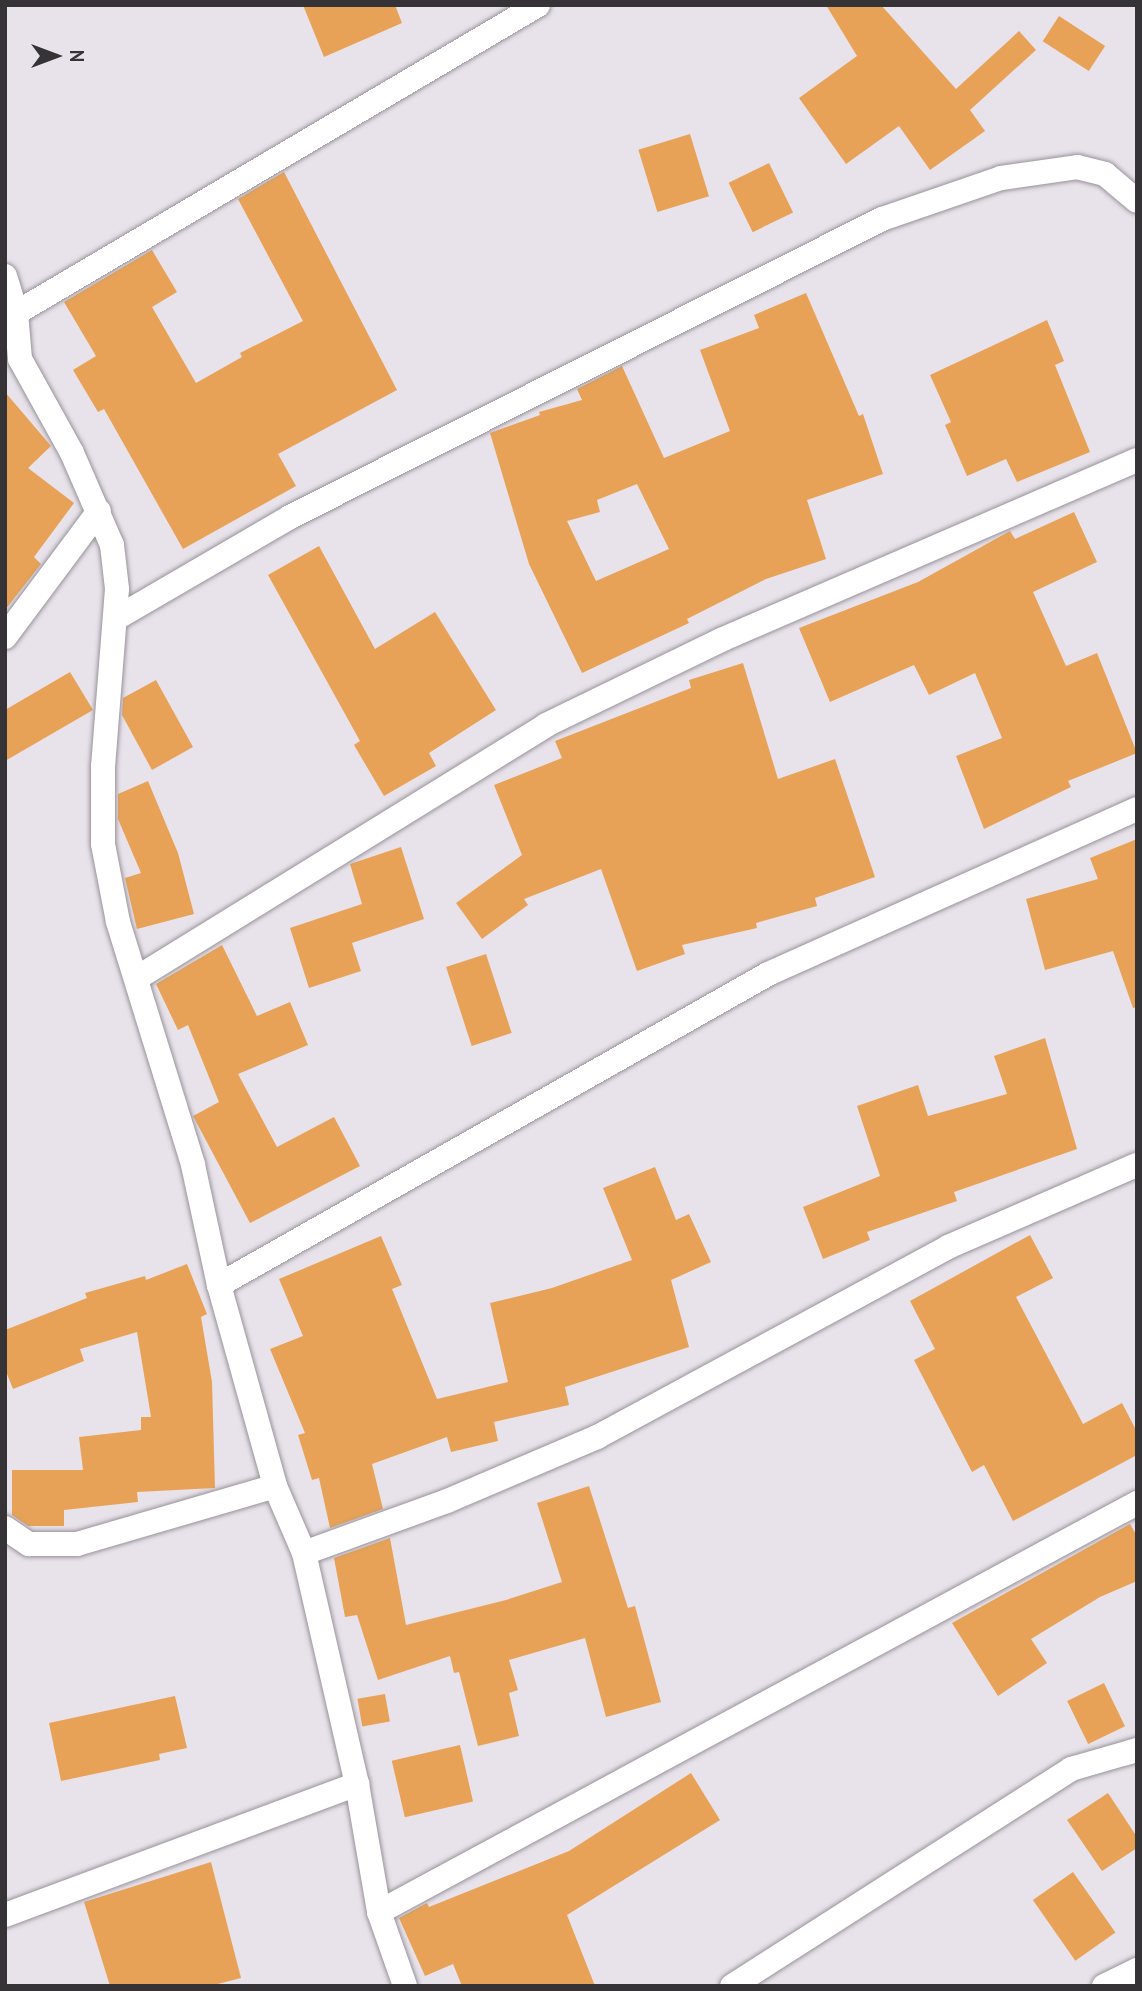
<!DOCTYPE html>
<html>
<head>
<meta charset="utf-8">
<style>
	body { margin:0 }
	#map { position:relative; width:1142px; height:1991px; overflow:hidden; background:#e8e2ea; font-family:"PT Sans",sans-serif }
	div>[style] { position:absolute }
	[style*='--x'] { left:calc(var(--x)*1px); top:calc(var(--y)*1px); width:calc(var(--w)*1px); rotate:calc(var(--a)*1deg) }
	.building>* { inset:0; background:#e8a257; transform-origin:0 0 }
	.roads { filter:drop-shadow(0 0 2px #989299) drop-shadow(0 0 2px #989299) }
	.minor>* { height:24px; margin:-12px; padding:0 12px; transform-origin:12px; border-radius:12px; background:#fff }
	span { translate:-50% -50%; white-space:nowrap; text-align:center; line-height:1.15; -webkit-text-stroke:7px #e8e2ea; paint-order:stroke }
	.frame { position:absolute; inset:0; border:7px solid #353336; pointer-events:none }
	.north { position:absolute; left:21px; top:21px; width:70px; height:70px; -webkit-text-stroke:5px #e8e2ea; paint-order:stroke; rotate:90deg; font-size:19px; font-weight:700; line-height:28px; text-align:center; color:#353336 }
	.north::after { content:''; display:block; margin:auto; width:24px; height:32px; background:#353336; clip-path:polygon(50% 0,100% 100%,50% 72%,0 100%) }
</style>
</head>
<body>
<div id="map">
	<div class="building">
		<div style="clip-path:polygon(303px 5px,395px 5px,402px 23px,324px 57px)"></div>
		<div style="clip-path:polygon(826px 5px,881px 5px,956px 89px,1019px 31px,1036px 50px,970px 110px,985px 131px,930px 170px,899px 126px,846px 164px,799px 98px,857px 56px)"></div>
		<div style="left:1059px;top:16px;width:55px;height:30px;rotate:33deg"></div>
		<div style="left:690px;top:134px;width:65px;height:54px;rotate:73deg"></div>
		<div style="left:769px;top:163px;width:55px;height:45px;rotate:64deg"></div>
		<div style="clip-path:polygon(284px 172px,397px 390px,278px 454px,296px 486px,183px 549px,104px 409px,98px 412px,73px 370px,96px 356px,64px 302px,152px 250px,177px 292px,152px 307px,196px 383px,242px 357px,240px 353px,303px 321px,238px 199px)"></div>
		<div style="clip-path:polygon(evenodd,806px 293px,859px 416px,863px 414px,883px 474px,807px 500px,826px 559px,766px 579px,687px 619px,689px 623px,582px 673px,529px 564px,490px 433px,540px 415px,539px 412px,582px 400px,577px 389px,622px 366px,664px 458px,730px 431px,700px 350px,759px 328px,754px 315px,806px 293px,637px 484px,669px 549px,596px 581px,567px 521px,600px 512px,597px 500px,637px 484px)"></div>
		<div style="clip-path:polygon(1047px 320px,1064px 361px,1055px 365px,1090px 452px,1017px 482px,1006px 459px,967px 476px,945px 425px,951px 422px,930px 375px)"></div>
		<div style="clip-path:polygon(5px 392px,51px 446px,28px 468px,74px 503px,34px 557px,41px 564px,5px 610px)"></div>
		<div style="clip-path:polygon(1074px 512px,1097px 562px,1033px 592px,1066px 666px,1097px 653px,1137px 753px,1068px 781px,1071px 787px,984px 829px,956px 756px,1002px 738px,975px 673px,929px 695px,914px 665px,830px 702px,799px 628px,918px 582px,1010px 531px,1015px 539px)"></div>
		<div style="clip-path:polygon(319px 546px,375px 649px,435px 612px,496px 710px,429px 753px,436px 766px,384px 796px,354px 745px,360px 741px,268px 575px)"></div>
		<div style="clip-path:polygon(743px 663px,778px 779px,835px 759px,875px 877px,815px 898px,817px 906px,756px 923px,757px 928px,682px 945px,685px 954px,637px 971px,601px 869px,524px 899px,528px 905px,482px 939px,456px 903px,522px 855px,494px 785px,562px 758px,555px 741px,691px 688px,689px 680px)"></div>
		<div style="clip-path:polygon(70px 672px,93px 710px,5px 761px,5px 710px)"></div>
		<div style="clip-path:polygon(156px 680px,193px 747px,152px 770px,122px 715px,123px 698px)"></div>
		<div style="clip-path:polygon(148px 781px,178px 853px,194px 914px,137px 929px,125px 878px,141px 873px,118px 819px,118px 794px)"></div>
		<div style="clip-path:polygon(1137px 839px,1137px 1007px,1133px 1008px,1113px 951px,1045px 970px,1026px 899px,1098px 879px,1090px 858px)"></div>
		<div style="clip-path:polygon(401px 847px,424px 919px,352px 943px,361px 971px,309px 988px,290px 928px,362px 904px,350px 864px)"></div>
		<div style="clip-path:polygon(222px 945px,257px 1016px,290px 1002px,308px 1045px,238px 1074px,277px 1147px,334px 1117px,360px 1166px,250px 1223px,193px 1116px,219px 1102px,188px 1025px,178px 1030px,156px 984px)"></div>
		<div style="left:486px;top:954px;width:83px;height:42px;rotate:72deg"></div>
		<div style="clip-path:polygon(1045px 1038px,1077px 1149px,954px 1192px,957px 1201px,867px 1232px,870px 1240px,823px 1259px,803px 1207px,880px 1176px,857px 1106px,918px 1085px,928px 1116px,1007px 1094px,994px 1056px)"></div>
		<div style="clip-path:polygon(655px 1167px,676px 1220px,689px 1214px,711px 1262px,671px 1280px,689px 1347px,565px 1387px,569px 1405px,494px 1422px,498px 1441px,451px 1452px,447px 1437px,372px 1464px,383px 1509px,330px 1528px,319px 1478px,312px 1480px,298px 1435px,305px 1433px,270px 1349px,303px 1336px,279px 1279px,381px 1236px,402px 1285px,392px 1289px,437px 1399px,508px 1382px,490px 1303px,552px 1288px,632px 1260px,603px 1188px)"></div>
		<div style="clip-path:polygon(1030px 1235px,1053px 1278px,1016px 1297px,1083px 1424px,1122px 1403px,1137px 1432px,1137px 1455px,1013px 1521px,984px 1465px,972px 1472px,914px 1360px,935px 1349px,910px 1301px)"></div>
		<div style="clip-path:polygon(187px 1264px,207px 1314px,201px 1317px,212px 1382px,215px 1488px,137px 1492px,138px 1502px,64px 1510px,64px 1526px,28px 1526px,12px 1515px,12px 1470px,83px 1470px,79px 1437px,141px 1430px,141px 1417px,151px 1417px,137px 1332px,80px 1349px,84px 1361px,13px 1389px,5px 1369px,5px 1330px,87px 1298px,85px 1293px,145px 1276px,146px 1280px)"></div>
		<div style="clip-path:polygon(589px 1486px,628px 1608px,635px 1606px,661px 1702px,606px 1717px,585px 1638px,509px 1660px,518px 1690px,509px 1693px,519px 1736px,478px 1746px,459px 1672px,454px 1673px,450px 1656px,378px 1680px,357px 1615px,345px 1617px,334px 1558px,390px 1538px,406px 1625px,506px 1600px,562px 1582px,537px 1503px)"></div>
		<div style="clip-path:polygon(1130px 1524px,1137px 1536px,1137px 1581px,1100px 1597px,1031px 1639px,1047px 1663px,998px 1696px,952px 1623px)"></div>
		<div style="left:1104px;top:1683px;width:48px;height:41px;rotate:64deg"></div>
		<div style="left:385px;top:1694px;width:28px;height:28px;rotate:80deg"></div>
		<div style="clip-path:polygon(175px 1696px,187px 1748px,159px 1754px,160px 1760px,61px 1781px,49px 1723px)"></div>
		<div style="left:460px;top:1745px;width:58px;height:70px;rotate:77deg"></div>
		<div style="clip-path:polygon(691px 1773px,720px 1820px,567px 1915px,595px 1986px,462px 1986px,453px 1964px,425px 1976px,399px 1918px,427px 1903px,429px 1907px,569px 1851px)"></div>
		<div style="clip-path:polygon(1108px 1793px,1137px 1837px,1137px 1848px,1102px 1871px,1067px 1820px)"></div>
		<div style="clip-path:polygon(211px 1862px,241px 1978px,210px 1986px,110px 1986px,84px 1902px)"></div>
		<div style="left:1073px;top:1872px;width:74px;height:49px;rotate:55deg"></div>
	</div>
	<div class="roads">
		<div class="minor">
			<div style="--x:5;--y:276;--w:39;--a:73"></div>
			<div style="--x:16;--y:313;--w:46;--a:85"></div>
			<div style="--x:20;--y:359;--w:107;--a:61"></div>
			<div style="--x:72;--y:453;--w:100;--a:66.5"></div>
			<div style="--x:112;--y:545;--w:44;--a:83.5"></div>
			<div style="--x:117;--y:589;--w:178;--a:94.5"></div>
			<div style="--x:103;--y:766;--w:78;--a:90"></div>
			<div style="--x:103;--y:844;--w:79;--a:79.1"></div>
			<div style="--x:118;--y:922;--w:254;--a:72.8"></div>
			<div style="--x:193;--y:1165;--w:123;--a:77.8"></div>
			<div style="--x:219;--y:1285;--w:209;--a:74.4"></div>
			<div style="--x:275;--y:1486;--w:73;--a:66.6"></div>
			<div style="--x:304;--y:1553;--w:152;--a:-20"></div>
			<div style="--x:447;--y:1501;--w:163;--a:-23.1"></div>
			<div style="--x:597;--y:1437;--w:399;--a:-28.4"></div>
			<div style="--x:948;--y:1247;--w:206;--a:-23.5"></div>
			<div style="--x:16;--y:313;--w:606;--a:-30.54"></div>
			<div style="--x:115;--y:619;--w:203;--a:-30.2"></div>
			<div style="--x:290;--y:517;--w:663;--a:-26.72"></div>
			<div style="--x:882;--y:219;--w:126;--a:-19"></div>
			<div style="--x:1001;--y:178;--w:77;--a:-8.2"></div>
			<div style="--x:1077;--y:167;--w:29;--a:14"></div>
			<div style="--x:1105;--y:174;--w:42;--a:40.2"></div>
			<div style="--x:5;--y:637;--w:157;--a:-53.3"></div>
			<div style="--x:137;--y:978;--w:481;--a:-31.7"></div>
			<div style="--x:546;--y:725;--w:195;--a:-25.9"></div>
			<div style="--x:721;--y:640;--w:453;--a:-23.4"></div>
			<div style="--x:219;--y:1285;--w:631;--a:-29.53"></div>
			<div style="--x:768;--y:974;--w:404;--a:-24.1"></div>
			<div style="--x:5;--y:1528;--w:29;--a:34"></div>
			<div style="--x:29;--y:1544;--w:48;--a:0"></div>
			<div style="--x:77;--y:1544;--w:206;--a:-16.3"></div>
			<div style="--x:304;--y:1553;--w:237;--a:77.1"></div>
			<div style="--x:357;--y:1784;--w:130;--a:80.2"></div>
			<div style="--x:379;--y:1912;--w:78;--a:70.6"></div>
			<div style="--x:379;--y:1912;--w:861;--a:-28.35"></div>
			<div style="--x:5;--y:1915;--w:376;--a:-20.4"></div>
			<div style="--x:732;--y:1986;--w:403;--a:-32.6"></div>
			<div style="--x:1071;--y:1769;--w:69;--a:-16.1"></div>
			<div style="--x:1104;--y:1986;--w:37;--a:-26"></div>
		</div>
	</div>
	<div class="frame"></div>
	<div class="north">N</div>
</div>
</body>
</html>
